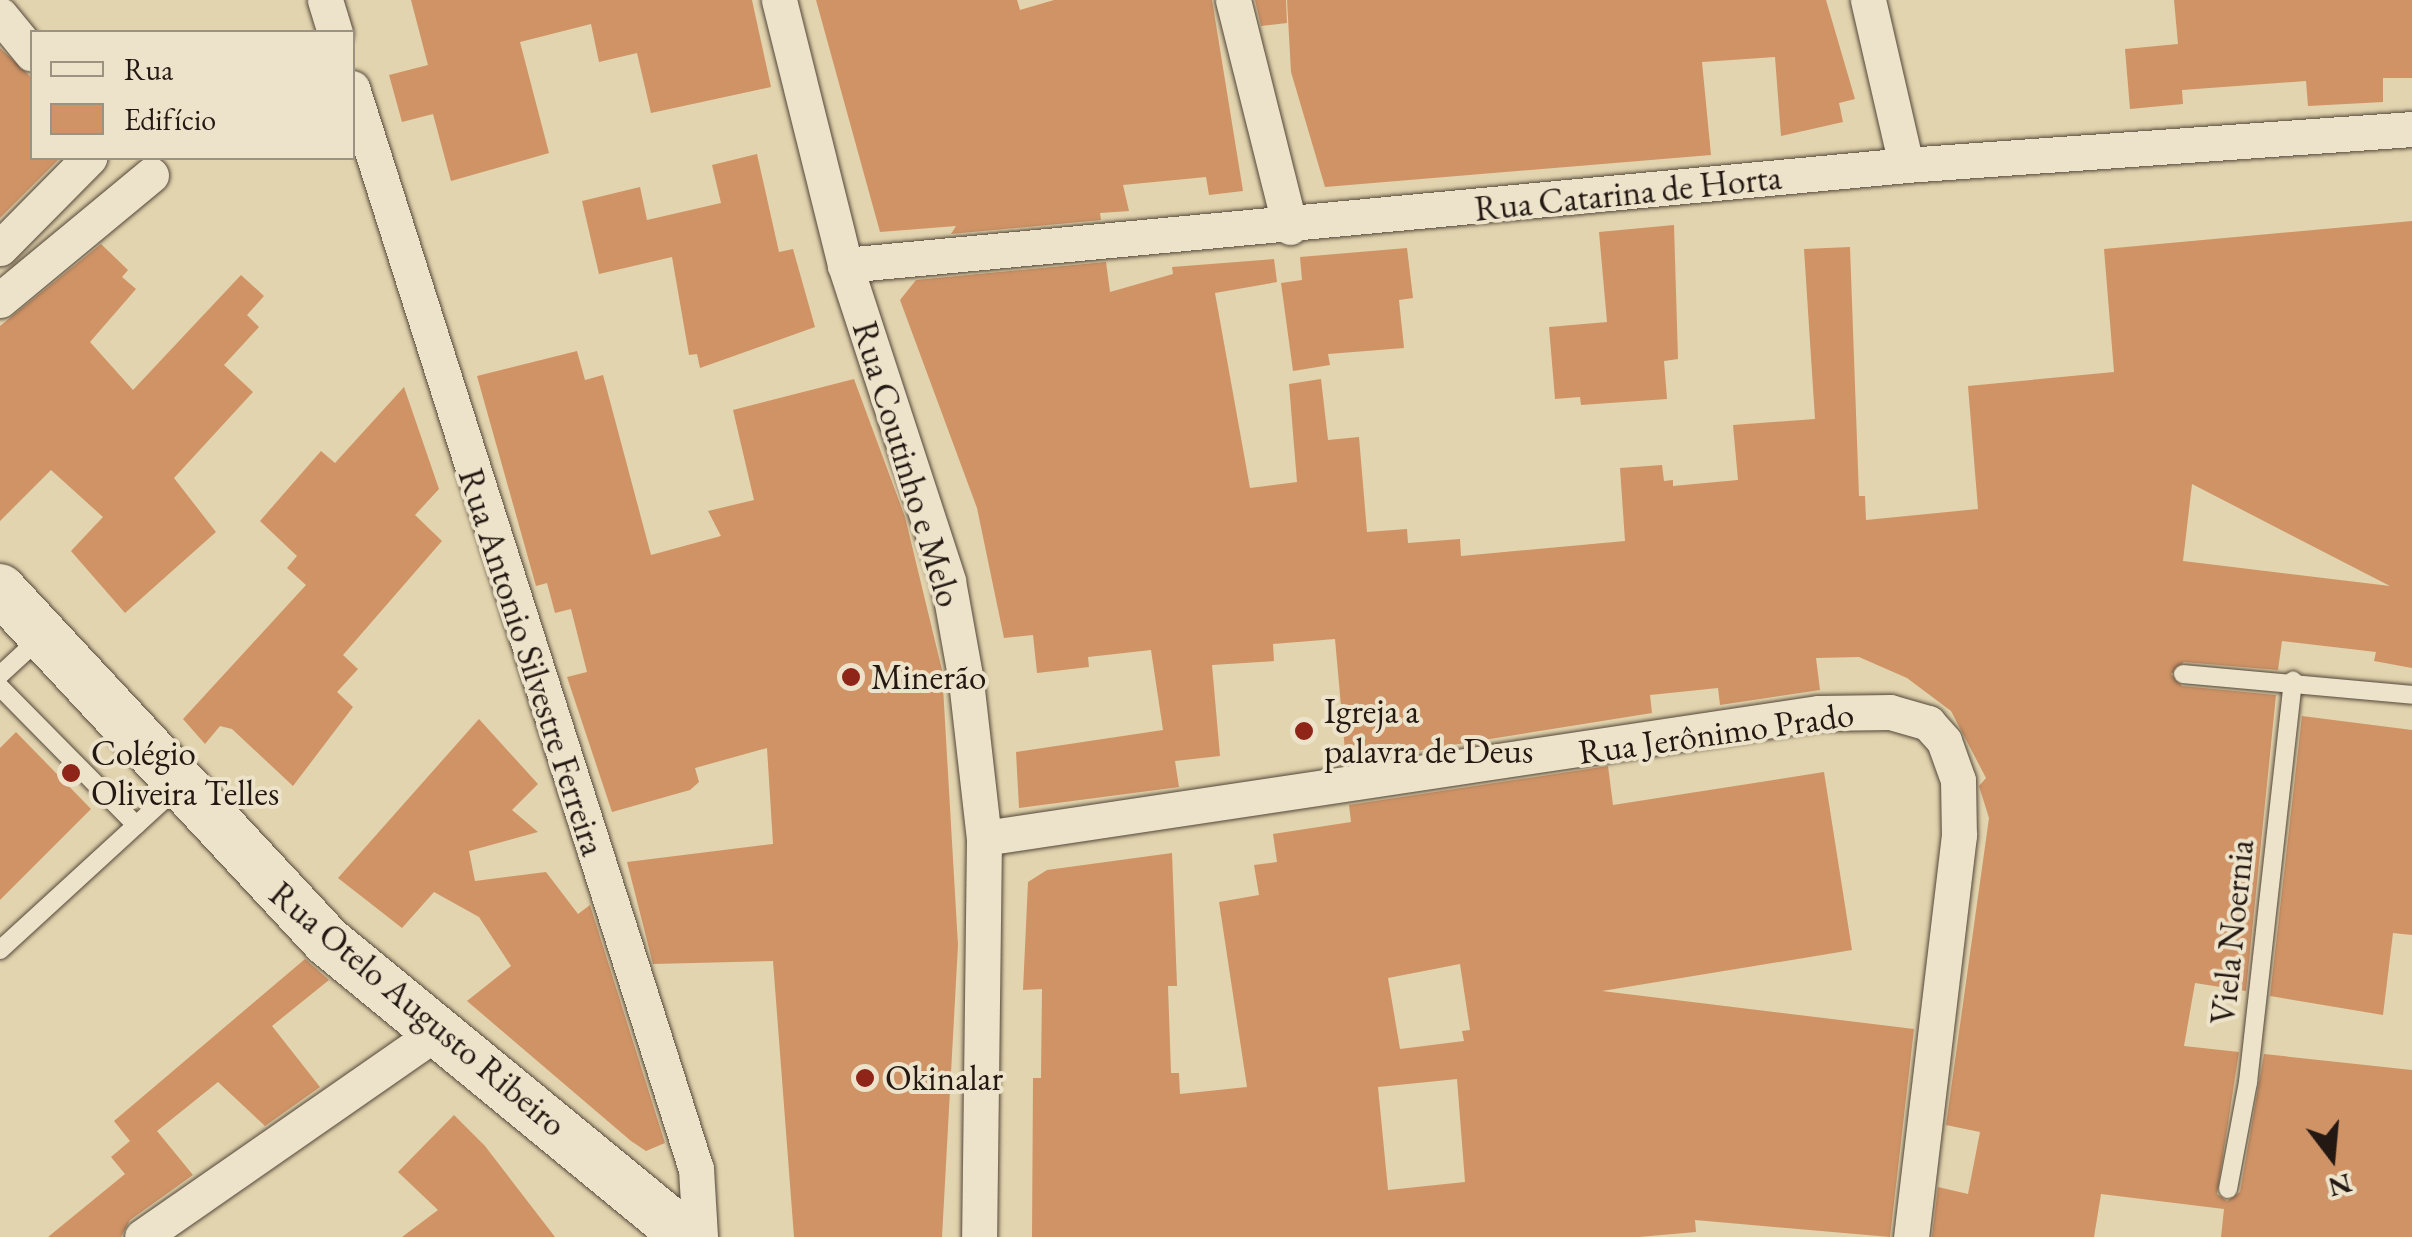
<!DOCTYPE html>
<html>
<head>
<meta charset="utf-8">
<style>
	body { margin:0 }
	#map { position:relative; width:2412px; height:1237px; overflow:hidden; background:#e2d4ae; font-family:"EB Garamond",serif }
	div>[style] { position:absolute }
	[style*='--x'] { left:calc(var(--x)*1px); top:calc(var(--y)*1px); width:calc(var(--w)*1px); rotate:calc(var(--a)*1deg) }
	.building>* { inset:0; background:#cf9366 }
	.roads { filter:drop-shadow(0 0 2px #54473a) drop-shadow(0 0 2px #54473a) }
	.lane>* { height:18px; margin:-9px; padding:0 9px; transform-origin:9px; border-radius:9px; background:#ece3ca }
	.street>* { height:35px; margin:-17.5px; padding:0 17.5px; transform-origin:17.5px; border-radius:17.5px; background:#ece3ca }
	.secondary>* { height:50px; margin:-25px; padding:0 25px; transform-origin:25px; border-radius:25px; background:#ece3ca }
	.dots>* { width:28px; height:28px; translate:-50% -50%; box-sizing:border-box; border:5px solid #ece3ca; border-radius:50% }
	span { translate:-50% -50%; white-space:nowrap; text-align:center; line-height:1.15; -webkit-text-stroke:8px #ece3ca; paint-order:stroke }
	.street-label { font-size:35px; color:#241813 }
	.poi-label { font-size:35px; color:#241813 }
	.left { translate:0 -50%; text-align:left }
	.legend { position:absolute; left:30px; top:30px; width:325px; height:130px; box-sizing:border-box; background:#ece3ca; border:2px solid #9c9281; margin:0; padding:12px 18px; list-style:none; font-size:30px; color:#241813 }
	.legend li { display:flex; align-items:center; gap:20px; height:50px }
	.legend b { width:50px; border:2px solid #9c9281 }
	.north { position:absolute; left:2282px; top:1107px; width:100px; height:100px; -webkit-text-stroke:8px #ece3ca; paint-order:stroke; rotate:164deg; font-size:28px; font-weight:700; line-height:40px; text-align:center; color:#241813 }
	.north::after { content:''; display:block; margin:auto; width:35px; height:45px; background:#241813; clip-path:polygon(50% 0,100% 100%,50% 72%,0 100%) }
</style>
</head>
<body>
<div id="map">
	<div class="building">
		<div style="clip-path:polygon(411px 0,752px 0,771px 87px,651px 113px,637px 53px,599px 62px,591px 24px,520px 42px,549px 153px,451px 181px,433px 114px,402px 122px,389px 75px,428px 65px)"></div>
		<div style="clip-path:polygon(816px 0,1017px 0,1020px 10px,1054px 0,1212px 0,1243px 191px,1209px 195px,1206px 177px,1123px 185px,1129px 211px,1100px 213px,1101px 220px,951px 234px,956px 226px,880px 232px)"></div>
		<div style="clip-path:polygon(1255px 0,1286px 0,1287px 23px,1261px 26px)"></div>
		<div style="clip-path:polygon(1287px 0,1826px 0,1855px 99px,1839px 103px,1843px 122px,1781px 136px,1775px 57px,1702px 62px,1711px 155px,1325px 187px,1291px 72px)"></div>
		<div style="clip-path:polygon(2174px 0,2412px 0,2412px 78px,2383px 78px,2383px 102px,2308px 106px,2306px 81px,2182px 90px,2183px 104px,2130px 109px,2125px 49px,2178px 44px)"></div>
		<div style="clip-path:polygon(0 48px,32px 78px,32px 158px,60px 158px,0 218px)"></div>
		<div style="clip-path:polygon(757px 154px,779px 252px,793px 249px,815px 327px,700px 368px,697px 354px,689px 355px,672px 257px,599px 274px,582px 201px,640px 187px,647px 220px,721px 203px,712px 165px)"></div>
		<div style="clip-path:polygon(evenodd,2412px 221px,2412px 668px,2374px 661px,2376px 652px,2282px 641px,2278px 670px,2184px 662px,2171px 674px,2182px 686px,2276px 695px,2246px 991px,2195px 983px,2184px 1046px,2239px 1052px,2217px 1194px,2227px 1201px,2240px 1192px,2264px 1054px,2412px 1070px,2412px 1237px,2221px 1237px,2224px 1209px,2101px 1194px,2094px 1237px,1932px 1237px,1938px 1187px,1968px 1194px,1980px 1132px,1946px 1125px,1989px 818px,1979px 786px,1986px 778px,1951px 711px,1907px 678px,1859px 657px,1816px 658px,1820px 690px,1720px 705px,1718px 688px,1650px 695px,1652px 713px,1346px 762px,1335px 639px,1273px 644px,1274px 661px,1212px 665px,1220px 756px,1175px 761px,1179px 787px,1019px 808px,1016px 752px,1163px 730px,1151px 650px,1088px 657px,1089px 667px,1037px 673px,1033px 635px,1004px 638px,977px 508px,900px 300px,916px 280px,1106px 262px,1110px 292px,1173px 274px,1172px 267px,1274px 259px,1277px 282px,1215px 293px,1250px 488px,1297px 482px,1289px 384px,1321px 379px,1328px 440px,1359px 437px,1367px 532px,1407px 529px,1408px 543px,1460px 539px,1461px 556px,1625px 541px,1620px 468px,1662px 465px,1664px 481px,1673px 480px,1673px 486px,1738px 480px,1733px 425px,1815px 419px,1804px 249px,1850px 247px,1859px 496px,1865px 496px,1866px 520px,1978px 509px,1968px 386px,2114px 372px,2104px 249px,2412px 221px,2192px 484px,2390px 586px,2183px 561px,2192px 484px)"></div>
		<div style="clip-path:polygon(1674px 225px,1678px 359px,1664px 361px,1667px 399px,1581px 405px,1580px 397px,1555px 399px,1549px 327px,1607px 322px,1599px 232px)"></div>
		<div style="clip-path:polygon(101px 244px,128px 270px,122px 277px,136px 289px,90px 342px,133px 390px,241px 275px,264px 296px,247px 315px,259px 327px,224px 365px,253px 392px,174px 478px,216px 532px,125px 613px,71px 551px,103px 517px,51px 470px,0 521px,0 326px)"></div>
		<div style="clip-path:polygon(1407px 248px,1413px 298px,1399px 300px,1404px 348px,1328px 354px,1330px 365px,1293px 371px,1281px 283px,1302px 280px,1300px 257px)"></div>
		<div style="clip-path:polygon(577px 351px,585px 380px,603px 375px,651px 555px,721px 536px,708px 511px,754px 500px,733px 410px,854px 379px,905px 517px,942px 670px,958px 945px,942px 1237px,794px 1237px,773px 961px,653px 964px,627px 862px,773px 844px,767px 748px,695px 768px,699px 782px,690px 790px,612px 812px,567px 677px,587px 672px,571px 609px,555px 613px,547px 583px,536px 586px,477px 376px)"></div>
		<div style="clip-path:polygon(404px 387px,439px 489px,415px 515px,442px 541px,343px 655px,358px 669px,337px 692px,353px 707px,293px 786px,232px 729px,220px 726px,205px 744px,183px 719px,306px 585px,287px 568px,297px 556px,260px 521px,321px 451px,335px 463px)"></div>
		<div style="clip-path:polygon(2302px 716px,2412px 730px,2412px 935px,2393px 933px,2383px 1015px,2270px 996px)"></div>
		<div style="clip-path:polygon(479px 719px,538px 784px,512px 810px,538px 832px,469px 851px,475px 881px,546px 872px,578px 914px,590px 905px,665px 1143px,646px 1151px,631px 1141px,467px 1001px,511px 966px,479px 917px,434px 892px,402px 928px,338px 878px)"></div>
		<div style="clip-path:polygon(16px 732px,91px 809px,0 900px,0 748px)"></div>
		<div style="clip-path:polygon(evenodd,1608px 766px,1613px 805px,1824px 772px,1852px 950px,1602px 991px,1914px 1029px,1890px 1237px,1695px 1220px,1696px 1232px,1639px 1237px,1032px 1237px,1033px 1078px,1041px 1078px,1042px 989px,1023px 990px,1028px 882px,1047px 870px,1172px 853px,1177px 986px,1168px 986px,1171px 1073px,1179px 1073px,1180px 1094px,1247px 1087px,1219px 902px,1259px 895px,1254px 865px,1277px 862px,1273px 834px,1351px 822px,1349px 805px,1608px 766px,1460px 964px,1470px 1030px,1462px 1031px,1464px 1041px,1400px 1049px,1388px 978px,1460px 964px,1608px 766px,1457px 1079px,1465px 1182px,1388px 1190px,1378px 1087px,1457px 1079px)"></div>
		<div style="clip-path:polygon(305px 959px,329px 980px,272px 1026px,320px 1087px,265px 1126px,218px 1082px,157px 1131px,193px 1175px,130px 1220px,121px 1237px,48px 1237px,125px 1174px,111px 1157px,130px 1141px,114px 1121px)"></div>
		<div style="clip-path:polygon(454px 1115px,485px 1146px,555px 1237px,402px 1237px,438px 1210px,398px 1172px)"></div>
	</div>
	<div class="roads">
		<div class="lane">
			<div style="--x:2183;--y:674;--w:230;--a:5.2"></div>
			<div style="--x:0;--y:675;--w:54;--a:-42.8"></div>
			<div style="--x:0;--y:687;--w:194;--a:45.4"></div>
			<div style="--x:0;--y:950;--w:243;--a:-42.5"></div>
			<div style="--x:2228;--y:1189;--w:109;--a:-79.4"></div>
			<div style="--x:2248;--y:1082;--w:404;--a:-83.6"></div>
		</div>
		<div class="street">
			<div style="--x:325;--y:0;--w:34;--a:73"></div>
			<div style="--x:779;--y:0;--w:273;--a:76"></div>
			<div style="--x:845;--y:265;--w:332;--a:71.9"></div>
			<div style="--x:948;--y:581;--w:102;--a:79.8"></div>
			<div style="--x:966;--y:681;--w:158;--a:83.5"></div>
			<div style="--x:984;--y:838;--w:399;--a:90.7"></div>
			<div style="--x:1233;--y:0;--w:234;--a:75.9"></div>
			<div style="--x:1868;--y:0;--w:169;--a:77"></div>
			<div style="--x:0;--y:15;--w:50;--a:50.6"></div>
			<div style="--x:352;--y:88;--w:1134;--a:72.35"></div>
			<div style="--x:696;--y:1169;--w:68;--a:86.6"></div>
			<div style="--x:0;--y:248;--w:127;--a:-45.3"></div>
			<div style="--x:845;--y:265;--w:1066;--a:-5.38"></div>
			<div style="--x:1906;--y:165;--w:507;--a:-4.07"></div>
			<div style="--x:0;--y:300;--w:196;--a:-39.6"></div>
			<div style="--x:984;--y:838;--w:843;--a:-8.52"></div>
			<div style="--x:1818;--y:713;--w:72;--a:-0.8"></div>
			<div style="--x:1890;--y:712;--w:40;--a:16"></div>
			<div style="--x:1928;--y:723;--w:24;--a:48"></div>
			<div style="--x:1944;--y:741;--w:41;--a:70.3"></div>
			<div style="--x:1958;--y:780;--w:55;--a:89"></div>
			<div style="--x:1959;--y:835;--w:405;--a:96.8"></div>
			<div style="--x:142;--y:1237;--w:359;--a:-34.8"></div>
		</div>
		<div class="secondary">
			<div style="--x:0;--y:589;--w:480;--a:47.1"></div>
			<div style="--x:327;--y:941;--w:466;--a:39.4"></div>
		</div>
	</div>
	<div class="dots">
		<div style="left:851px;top:677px;background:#8f2418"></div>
		<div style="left:1304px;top:731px;background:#8f2418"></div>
		<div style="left:71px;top:773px;background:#8f2418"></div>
		<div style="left:865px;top:1078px;background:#8f2418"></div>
	</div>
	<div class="street-label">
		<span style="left:1628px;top:193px;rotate:-6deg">Rua Catarina de Horta</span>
		<span style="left:907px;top:464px;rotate:73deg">Rua Coutinho e Melo</span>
		<span style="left:532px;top:662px;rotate:72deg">Rua Antonio Silvestre Ferreira</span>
		<span style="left:1716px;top:733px;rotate:-8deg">Rua Jerônimo Prado</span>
		<span style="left:2232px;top:932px;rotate:-84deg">Viela Noernia</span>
		<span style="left:418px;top:1009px;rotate:40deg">Rua Otelo Augusto Ribeiro</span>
	</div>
	<div class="poi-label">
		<span class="left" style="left:871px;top:677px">Minerão</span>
		<span class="left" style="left:1324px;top:731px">Igreja a<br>palavra de Deus</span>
		<span class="left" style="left:91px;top:773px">Colégio<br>Oliveira Telles</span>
		<span class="left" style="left:885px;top:1078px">Okinalar</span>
	</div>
	<ul class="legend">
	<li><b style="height:12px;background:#ece3ca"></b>Rua</li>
	<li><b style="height:28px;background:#cf9366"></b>Edifício</li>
	</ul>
	<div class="north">N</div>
</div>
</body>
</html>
